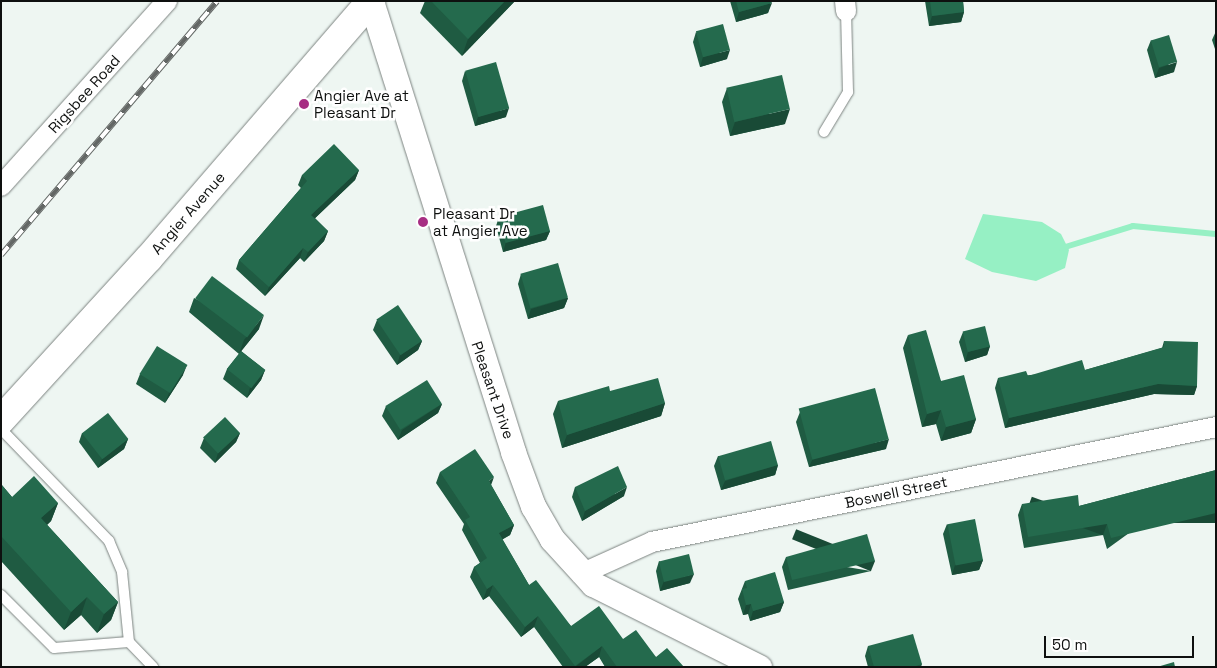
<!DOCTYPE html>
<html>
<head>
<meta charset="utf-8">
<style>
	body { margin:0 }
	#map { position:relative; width:1217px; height:668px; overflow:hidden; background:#eef6f2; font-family:"Space Grotesk",sans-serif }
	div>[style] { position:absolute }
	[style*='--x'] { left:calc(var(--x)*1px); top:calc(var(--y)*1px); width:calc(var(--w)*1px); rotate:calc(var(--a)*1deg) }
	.water>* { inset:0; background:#96f0c4 }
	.stream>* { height:6px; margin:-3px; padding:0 3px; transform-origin:3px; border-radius:3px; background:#96f0c4 }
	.roads { filter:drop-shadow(0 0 1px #7c8380) drop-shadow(0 0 1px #7c8380) }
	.service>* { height:10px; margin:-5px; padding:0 5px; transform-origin:5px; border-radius:5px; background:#fff }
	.minor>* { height:20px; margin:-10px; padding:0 10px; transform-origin:10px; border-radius:10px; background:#fff }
	.tertiary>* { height:25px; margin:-12.5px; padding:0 12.5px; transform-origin:12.5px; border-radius:12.5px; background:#fff }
	.secondary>* { height:28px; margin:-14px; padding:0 14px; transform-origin:14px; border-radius:14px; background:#fff }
	.rail>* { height:5.5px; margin-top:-2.75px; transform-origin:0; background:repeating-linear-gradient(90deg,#fff 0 11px,#636765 0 22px); box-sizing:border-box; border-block:1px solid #636765 }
	.wall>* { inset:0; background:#1f5b42 }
	.shaded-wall>* { inset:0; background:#194a36; transform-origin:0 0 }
	.building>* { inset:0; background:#246a4d; transform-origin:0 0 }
	.dots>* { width:14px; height:14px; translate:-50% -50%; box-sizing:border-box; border:2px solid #fff; border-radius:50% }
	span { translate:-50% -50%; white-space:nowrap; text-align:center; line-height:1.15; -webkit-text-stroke:5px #fff; paint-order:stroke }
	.street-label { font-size:15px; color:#0e100f }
	.poi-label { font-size:15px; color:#0e100f }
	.left { translate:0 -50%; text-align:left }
	.frame { position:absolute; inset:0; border:2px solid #0e100f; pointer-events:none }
	.scale { position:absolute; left:1044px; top:636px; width:150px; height:22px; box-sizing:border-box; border:2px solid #0e100f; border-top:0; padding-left:6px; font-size:15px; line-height:18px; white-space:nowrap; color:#0e100f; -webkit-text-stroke:4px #fff; paint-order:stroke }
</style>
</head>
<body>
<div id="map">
	<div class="water">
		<div style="clip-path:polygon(983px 214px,1042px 222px,1061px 234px,1069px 250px,1065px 268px,1036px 281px,992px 272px,965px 259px)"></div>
	</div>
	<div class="stream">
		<div style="--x:1062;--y:248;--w:74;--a:-17.2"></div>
		<div style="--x:1133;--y:226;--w:83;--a:5.5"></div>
	</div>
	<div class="roads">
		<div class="service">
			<div style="--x:824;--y:132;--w:47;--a:-59"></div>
			<div style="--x:848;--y:92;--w:81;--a:-91.4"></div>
			<div style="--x:1;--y:429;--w:156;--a:46"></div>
			<div style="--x:109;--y:541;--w:34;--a:67"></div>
			<div style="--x:122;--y:572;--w:70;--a:84.3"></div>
			<div style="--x:1;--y:595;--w:75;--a:45"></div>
			<div style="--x:54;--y:648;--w:75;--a:-4.6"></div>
			<div style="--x:129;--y:642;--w:35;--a:46"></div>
		</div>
		<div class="minor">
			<div style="--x:845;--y:1;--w:10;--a:84"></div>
			<div style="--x:1;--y:186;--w:249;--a:-48.1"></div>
			<div style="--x:581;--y:574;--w:78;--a:-24.3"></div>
			<div style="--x:652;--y:542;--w:576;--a:-11.52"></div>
		</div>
		<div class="tertiary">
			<div style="--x:371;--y:1;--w:473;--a:72.5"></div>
			<div style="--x:513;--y:452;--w:58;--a:69.7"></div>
			<div style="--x:533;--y:506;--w:38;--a:60"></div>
			<div style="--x:552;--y:539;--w:61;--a:47.7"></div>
			<div style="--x:593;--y:584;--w:186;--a:26.6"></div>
		</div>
		<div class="secondary">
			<div style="--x:1;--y:420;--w:219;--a:-47.6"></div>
			<div style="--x:149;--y:258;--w:340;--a:-49.2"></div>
		</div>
	</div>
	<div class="rail">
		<div style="--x:1;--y:255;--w:333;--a:-49.6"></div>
	</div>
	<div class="wall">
		<div style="clip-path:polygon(425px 1px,515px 1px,462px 56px,420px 13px)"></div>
		<div style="clip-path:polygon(730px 1px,771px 1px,768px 13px,736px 22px)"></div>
		<div style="clip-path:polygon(925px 1px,963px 1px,964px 12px,961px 22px,929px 26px)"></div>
		<div style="clip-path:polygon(1216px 31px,1216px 52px,1212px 40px)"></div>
		<div style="clip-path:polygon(696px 32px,727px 59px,700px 67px,693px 42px)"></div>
		<div style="clip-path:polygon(1151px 40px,1174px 72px,1155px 78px,1147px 50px)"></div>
		<div style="clip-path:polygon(465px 71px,506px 117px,475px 126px,462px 81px)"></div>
		<div style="clip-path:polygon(727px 88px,785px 124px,730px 136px,722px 102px)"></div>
		<div style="clip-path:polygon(359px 170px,355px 180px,315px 218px,328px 231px,324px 241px,304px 262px,300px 258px,265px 296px,236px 269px,239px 260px,301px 188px,298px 185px,302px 175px)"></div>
		<div style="clip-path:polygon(499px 217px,550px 231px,546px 240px,503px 252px,496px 226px)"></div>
		<div style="clip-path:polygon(521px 274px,568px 298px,564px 308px,528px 319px,518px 284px)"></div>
		<div style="clip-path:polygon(194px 298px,259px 329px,241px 351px,265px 370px,261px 380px,247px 398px,223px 379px,227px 369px,239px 354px,189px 312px)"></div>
		<div style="clip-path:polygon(377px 320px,422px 341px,418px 350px,397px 365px,373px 330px)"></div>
		<div style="clip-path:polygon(963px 332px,990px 346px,987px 355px,965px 362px,959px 342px)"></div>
		<div style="clip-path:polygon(908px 335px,941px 381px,976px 419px,971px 433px,941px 441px,936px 424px,922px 427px,903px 348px)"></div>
		<div style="clip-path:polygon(1164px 341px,1197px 386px,1194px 395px,1154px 394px,1005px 428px,995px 388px,998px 378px,1085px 370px,1162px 348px)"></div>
		<div style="clip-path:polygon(140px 374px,183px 375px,165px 403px,136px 384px)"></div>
		<div style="clip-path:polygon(610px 391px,665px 403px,661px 416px,562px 448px,553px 414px,558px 401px)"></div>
		<div style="clip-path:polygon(442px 404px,438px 413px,398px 440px,382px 416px,386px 406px)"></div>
		<div style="clip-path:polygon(800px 412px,886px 449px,809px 467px,796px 422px)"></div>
		<div style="clip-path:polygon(82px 433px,128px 439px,124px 449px,98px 468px,79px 442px)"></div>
		<div style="clip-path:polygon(240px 433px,236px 442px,215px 463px,200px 448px,204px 438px)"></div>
		<div style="clip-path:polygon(718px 456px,778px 465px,775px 475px,721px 490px,714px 466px)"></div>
		<div style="clip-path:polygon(1216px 470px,1107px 549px,1103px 535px,1024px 548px,1018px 515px,1022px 504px,1079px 506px)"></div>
		<div style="clip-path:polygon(440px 472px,491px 485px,514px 525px,510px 535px,502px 539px,529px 585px,571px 626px,623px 639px,656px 657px,684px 667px,605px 667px,599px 657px,585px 667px,563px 667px,534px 627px,521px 637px,489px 596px,483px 600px,470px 577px,474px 567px,480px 563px,462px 530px,464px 524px,436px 483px)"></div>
		<div style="clip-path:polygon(1px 484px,12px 497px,58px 503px,51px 521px,47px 525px,118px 602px,111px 620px,97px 633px,81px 615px,64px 630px,1px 561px)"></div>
		<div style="clip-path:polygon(575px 487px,624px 496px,582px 521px,572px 497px)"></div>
		<div style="clip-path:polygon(947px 524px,983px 560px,979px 570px,952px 575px,943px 534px)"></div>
		<div style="clip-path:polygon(786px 557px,871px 571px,788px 590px,782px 567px)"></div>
		<div style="clip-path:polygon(659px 561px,690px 583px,660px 591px,656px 571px)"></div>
		<div style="clip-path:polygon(745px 581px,784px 602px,780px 612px,750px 621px,748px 614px,743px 615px,738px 599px)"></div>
		<div style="clip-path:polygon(868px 646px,922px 664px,921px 667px,868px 667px,865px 656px)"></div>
	</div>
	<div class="shaded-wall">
		<div style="clip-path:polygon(505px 1px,515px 1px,462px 56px,468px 39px)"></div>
		<div style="clip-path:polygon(772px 3px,768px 13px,736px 22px,739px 12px)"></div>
		<div style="clip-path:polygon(964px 12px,961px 22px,929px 26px,932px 16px)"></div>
		<div style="clip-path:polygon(730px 50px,727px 59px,700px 67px,703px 57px)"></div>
		<div style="clip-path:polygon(1177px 62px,1174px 72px,1155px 78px,1159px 68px)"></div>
		<div style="clip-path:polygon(509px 108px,506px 117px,475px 126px,478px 117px)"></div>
		<div style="clip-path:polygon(790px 109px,785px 124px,730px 136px,735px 122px)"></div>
		<div style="clip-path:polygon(359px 170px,355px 180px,308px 225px,311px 215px)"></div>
		<div style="clip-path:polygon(328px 231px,324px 241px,304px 262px,308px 252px)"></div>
		<div style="clip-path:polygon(550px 231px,546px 240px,503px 252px,506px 242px)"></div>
		<div style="clip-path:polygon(303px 248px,300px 258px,265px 296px,269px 287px)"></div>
		<div style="clip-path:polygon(568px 298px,564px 308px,528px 319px,531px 309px)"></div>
		<div style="clip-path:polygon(264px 315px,259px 329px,239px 354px,244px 340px)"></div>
		<div style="clip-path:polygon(422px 341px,418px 350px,397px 365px,400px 355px)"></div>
		<div style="clip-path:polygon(990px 346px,987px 355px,965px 362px,968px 352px)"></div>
		<div style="clip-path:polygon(187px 365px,183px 375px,165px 403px,169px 393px)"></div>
		<div style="clip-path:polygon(265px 370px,261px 380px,247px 398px,250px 388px)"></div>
		<div style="clip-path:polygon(1158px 384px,1197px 386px,1194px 395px,1154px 394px,1005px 428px,1009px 418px)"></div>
		<div style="clip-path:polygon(665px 403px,661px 416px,562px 448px,567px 435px)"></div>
		<div style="clip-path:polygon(442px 404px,438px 413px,398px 440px,402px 430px)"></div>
		<div style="clip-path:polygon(941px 410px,936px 424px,922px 427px,927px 414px)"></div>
		<div style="clip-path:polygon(976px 419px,971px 433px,941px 441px,946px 427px)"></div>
		<div style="clip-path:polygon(240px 433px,236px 442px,215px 463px,218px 453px)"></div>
		<div style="clip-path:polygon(128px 439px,124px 449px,98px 468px,102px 459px)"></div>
		<div style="clip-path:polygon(889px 439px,886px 449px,809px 467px,813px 458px)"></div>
		<div style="clip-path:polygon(778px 465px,775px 475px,721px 490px,725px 481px)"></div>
		<div style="clip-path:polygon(494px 477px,490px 488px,489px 481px)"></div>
		<div style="clip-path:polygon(627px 487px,624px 496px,582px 521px,585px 511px)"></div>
		<div style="clip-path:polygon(58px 503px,51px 521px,35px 536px,41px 518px)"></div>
		<div style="left:1216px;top:513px;width:10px;height:108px;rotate:90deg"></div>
		<div style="left:1107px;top:524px;width:12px;height:80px;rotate:110deg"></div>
		<div style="clip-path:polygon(514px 525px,510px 535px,495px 544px,499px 533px)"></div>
		<div style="clip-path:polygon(983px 560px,979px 570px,952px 575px,955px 565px)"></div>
		<div style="left:875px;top:561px;width:11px;height:85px;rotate:112deg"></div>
		<div style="clip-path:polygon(694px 574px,690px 583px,660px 591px,664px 581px)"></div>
		<div style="clip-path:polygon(493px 585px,489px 596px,483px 600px,487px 589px)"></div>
		<div style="clip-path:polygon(87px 597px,81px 615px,64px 630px,71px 612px)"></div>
		<div style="clip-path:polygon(118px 602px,111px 620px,97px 633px,104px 614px)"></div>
		<div style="clip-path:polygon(784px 602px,780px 612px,750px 621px,753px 611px)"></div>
		<div style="clip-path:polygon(751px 604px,748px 614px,743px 615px,746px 605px)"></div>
		<div style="clip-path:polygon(538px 616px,534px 627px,521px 637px,525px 627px)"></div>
		<div style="clip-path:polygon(602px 646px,599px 657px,585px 667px,575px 667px)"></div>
	</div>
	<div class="building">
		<div style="clip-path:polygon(431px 1px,505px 1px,468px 39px)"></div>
		<div style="clip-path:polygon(736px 1px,771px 1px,772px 3px,739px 12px)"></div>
		<div style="clip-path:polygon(930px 1px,963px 1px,964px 12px,932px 16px)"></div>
		<div style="left:723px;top:24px;width:27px;height:28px;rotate:75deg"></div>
		<div style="left:1169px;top:35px;width:28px;height:19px;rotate:73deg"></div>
		<div style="left:496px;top:62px;width:48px;height:32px;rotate:74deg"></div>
		<div style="left:782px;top:75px;width:35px;height:57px;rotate:77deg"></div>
		<div style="clip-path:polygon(334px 144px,359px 170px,311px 215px,328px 231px,308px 252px,303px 248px,269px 287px,239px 260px,307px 181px,302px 175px)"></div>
		<div style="left:543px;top:205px;width:27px;height:46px;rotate:75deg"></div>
		<div style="left:558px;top:263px;width:36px;height:39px;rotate:74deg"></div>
		<div style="left:212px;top:276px;width:65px;height:28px;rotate:37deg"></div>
		<div style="left:398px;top:305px;width:43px;height:26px;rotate:56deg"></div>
		<div style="left:985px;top:326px;width:21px;height:23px;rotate:76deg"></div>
		<div style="clip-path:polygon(926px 330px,941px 381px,964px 375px,976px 419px,946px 427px,941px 410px,927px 414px,908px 335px)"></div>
		<div style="clip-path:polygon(1164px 341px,1198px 342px,1197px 386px,1158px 384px,1009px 418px,998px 378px,1026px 371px,1028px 376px,1082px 360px,1085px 370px,1164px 347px)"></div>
		<div style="left:157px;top:346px;width:36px;height:33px;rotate:32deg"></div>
		<div style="left:241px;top:351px;width:31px;height:23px;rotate:38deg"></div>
		<div style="clip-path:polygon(658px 378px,665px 403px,567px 435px,558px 401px,609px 386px,610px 391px)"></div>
		<div style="left:427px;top:380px;width:28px;height:49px;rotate:58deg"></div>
		<div style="left:875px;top:388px;width:53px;height:79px;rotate:75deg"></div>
		<div style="left:108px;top:413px;width:33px;height:33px;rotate:52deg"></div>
		<div style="left:225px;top:417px;width:22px;height:30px;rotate:47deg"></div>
		<div style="left:771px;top:441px;width:25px;height:55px;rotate:74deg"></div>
		<div style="clip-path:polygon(475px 449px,494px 477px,489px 481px,514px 525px,499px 533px,529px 585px,536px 580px,571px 626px,599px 606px,623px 639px,636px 630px,656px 657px,667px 648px,684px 667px,617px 667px,602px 646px,575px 666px,538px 616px,525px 627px,493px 585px,487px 589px,474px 567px,487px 558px,465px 520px,470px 517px,440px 472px)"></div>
		<div style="clip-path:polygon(618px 466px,627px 487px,585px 511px,575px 487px)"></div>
		<div style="clip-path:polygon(1216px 470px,1216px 513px,1111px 538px,1107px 524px,1028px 537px,1022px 504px,1078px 495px,1079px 506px)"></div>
		<div style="clip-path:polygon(34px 476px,58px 503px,41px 518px,118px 602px,104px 614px,87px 597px,71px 612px,1px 536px,1px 484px,12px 497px)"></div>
		<div style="left:975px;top:519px;width:42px;height:28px;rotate:79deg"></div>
		<div style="clip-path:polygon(867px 534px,875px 561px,792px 580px,786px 557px)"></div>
		<div style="left:689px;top:554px;width:21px;height:31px;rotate:76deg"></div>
		<div style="clip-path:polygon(775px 572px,784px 602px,753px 611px,751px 604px,746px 605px,742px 589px,747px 588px,745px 581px)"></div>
		<div style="clip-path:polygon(913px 634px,922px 664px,913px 667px,874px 667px,868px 646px)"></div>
		<div style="clip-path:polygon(1174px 662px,1175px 667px,1157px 667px)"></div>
	</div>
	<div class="dots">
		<div style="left:304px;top:104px;background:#a72e83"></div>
		<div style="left:423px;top:222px;background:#a72e83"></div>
	</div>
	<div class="street-label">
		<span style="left:84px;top:94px;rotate:-48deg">Rigsbee Road</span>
		<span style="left:188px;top:213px;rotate:-49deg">Angier Avenue</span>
		<span style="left:493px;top:390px;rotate:71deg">Pleasant Drive</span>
		<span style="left:896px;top:492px;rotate:-12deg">Boswell Street</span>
	</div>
	<div class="poi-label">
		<span class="left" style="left:314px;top:104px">Angier Ave at<br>Pleasant Dr</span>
		<span class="left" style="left:433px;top:222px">Pleasant Dr<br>at Angier Ave</span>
	</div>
	<div class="frame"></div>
	<div class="scale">50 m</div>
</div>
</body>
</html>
